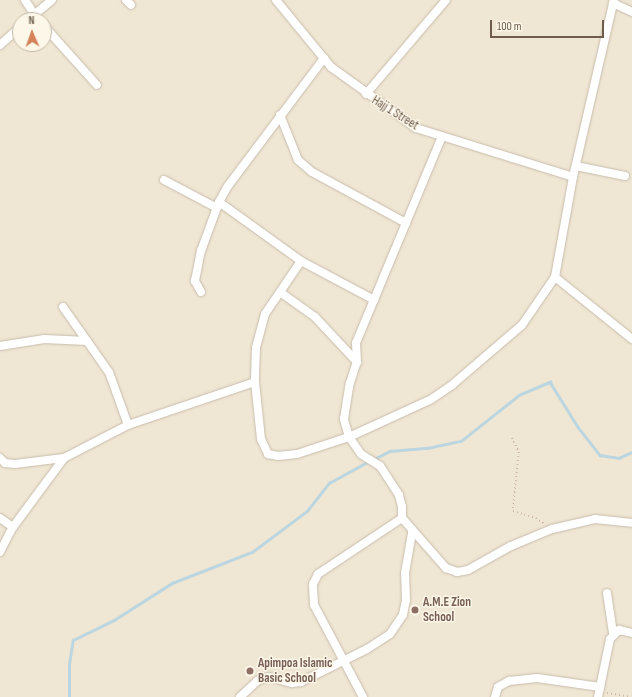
<!DOCTYPE html>
<html>
<head>
<meta charset="utf-8">
<style>
	body { margin:0 }
	#map { position:relative; width:632px; height:697px; overflow:hidden; background:#f9f3e4; font-family:"Sofia Sans Condensed",sans-serif }
	div>[style] { position:absolute }
	[style*='--x'] { left:calc(var(--x)*1px); top:calc(var(--y)*1px); width:calc(var(--w)*1px); rotate:calc(var(--a)*1deg) }
	.residential>* { inset:0; background:#efe6d3 }
	.stream>* { height:2.5px; margin:-1.25px; padding:0 1.25px; transform-origin:1.25px; border-radius:1.25px; background:#bbd6e0 }
	.path>* { height:1.5px; margin-top:-0.75px; transform-origin:0; background:repeating-linear-gradient(90deg,#cfb9a2 0 1px,transparent 0 4px) }
	.roads { filter:drop-shadow(0 0 1px #c8bcac) drop-shadow(0 0 1px #c8bcac) }
	.minor>* { height:8px; margin:-4px; padding:0 4px; transform-origin:4px; border-radius:4px; background:#fff }
	.dots>* { width:11px; height:11px; translate:-50% -50%; box-sizing:border-box; border:2px solid #fcf7e9; border-radius:50% }
	span { translate:-50% -50%; white-space:nowrap; text-align:center; line-height:1.15; -webkit-text-stroke:3px #fcf7e9; paint-order:stroke }
	.street-label { font-size:13px; color:#6e5d4d }
	.education-label { font-size:13px; color:#785e54; font-weight:700 }
	.left { translate:0 -50%; text-align:left }
	.north { position:absolute; left:12px; top:12px; width:40px; height:40px; box-sizing:border-box; background:#fcf7e9; border:1px solid #c3b9ab; border-radius:50%; rotate:358deg; font-size:11px; font-weight:700; line-height:16px; text-align:center; color:#6e5d4d }
	.north::after { content:''; display:block; margin:auto; width:14px; height:18px; background:#d48257; clip-path:polygon(50% 0,100% 100%,50% 72%,0 100%) }
	.scale { position:absolute; left:490px; top:20px; width:114px; height:18px; box-sizing:border-box; border:2px solid #6e5d4d; border-top:0; padding-left:5px; font-size:12px; line-height:14px; white-space:nowrap; color:#6e5d4d; -webkit-text-stroke:3px #fcf7e9; paint-order:stroke }
</style>
</head>
<body>
<div id="map">
	<div class="residential">
		<div style="clip-path:polygon(evenodd,0 0,632px 0,632px 697px,0 697px,0 0,20px 20px,44px 20px,44px 44px,20px 44px,20px 20px)"></div>
	</div>
	<div class="stream">
		<div style="--x:374;--y:459;--w:18;--a:-27"></div>
		<div style="--x:390;--y:451;--w:37;--a:-5"></div>
		<div style="--x:427;--y:448;--w:35;--a:-12"></div>
		<div style="--x:461;--y:441;--w:74;--a:-38.4"></div>
		<div style="--x:519;--y:395;--w:34;--a:-23"></div>
		<div style="--x:550;--y:382;--w:53;--a:58.1"></div>
		<div style="--x:578;--y:427;--w:36;--a:52"></div>
		<div style="--x:600;--y:455;--w:19;--a:9"></div>
		<div style="--x:619;--y:458;--w:14;--a:-25"></div>
		<div style="--x:69;--y:697;--w:33;--a:-90"></div>
		<div style="--x:69;--y:664;--w:24;--a:-81"></div>
		<div style="--x:73;--y:640;--w:46;--a:-26"></div>
		<div style="--x:114;--y:620;--w:69;--a:-32.5"></div>
		<div style="--x:172;--y:583;--w:86;--a:-21.2"></div>
		<div style="--x:252;--y:552;--w:69;--a:-36.7"></div>
		<div style="--x:307;--y:511;--w:36;--a:-52"></div>
		<div style="--x:329;--y:483;--w:46;--a:-28.8"></div>
	</div>
	<div class="path">
		<div style="--x:512;--y:438;--w:16;--a:63"></div>
		<div style="--x:519;--y:452;--w:59;--a:95.8"></div>
		<div style="--x:513;--y:511;--w:24;--a:17"></div>
		<div style="--x:536;--y:518;--w:11;--a:34"></div>
		<div style="--x:607;--y:693;--w:24;--a:9"></div>
	</div>
	<div class="roads">
		<div class="minor">
			<div style="--x:25;--y:0;--w:24;--a:57"></div>
			<div style="--x:126;--y:0;--w:7;--a:45"></div>
			<div style="--x:276;--y:0;--w:87;--a:50.6"></div>
			<div style="--x:331;--y:67;--w:105;--a:35.7"></div>
			<div style="--x:416;--y:128;--w:164;--a:17.3"></div>
			<div style="--x:613;--y:3;--w:21;--a:25"></div>
			<div style="--x:28;--y:20;--w:31;--a:-40"></div>
			<div style="--x:44;--y:26;--w:79;--a:48.1"></div>
			<div style="--x:0;--y:45;--w:27;--a:-42"></div>
			<div style="--x:366;--y:94;--w:123;--a:-49.6"></div>
			<div style="--x:280;--y:115;--w:48;--a:68.2"></div>
			<div style="--x:298;--y:160;--w:18;--a:41"></div>
			<div style="--x:312;--y:172;--w:107;--a:28.5"></div>
			<div style="--x:576;--y:166;--w:50;--a:11.5"></div>
			<div style="--x:164;--y:180;--w:60;--a:27.8"></div>
			<div style="--x:219;--y:202;--w:101;--a:35.7"></div>
			<div style="--x:301;--y:261;--w:83;--a:28.1"></div>
			<div style="--x:301;--y:261;--w:64;--a:124.2"></div>
			<div style="--x:265;--y:314;--w:35;--a:105"></div>
			<div style="--x:256;--y:348;--w:34;--a:92"></div>
			<div style="--x:255;--y:382;--w:57;--a:84"></div>
			<div style="--x:261;--y:439;--w:17;--a:65"></div>
			<div style="--x:268;--y:454;--w:10;--a:11"></div>
			<div style="--x:278;--y:456;--w:19;--a:-6"></div>
			<div style="--x:297;--y:454;--w:55;--a:-18.1"></div>
			<div style="--x:349;--y:437;--w:19;--a:-106"></div>
			<div style="--x:344;--y:419;--w:36;--a:-81"></div>
			<div style="--x:350;--y:383;--w:22;--a:-72"></div>
			<div style="--x:357;--y:362;--w:19;--a:-93"></div>
			<div style="--x:356;--y:343;--w:224;--a:-67.4"></div>
			<div style="--x:555;--y:277;--w:99;--a:38.8"></div>
			<div style="--x:201;--y:292;--w:13;--a:-119"></div>
			<div style="--x:195;--y:281;--w:31;--a:-79"></div>
			<div style="--x:201;--y:251;--w:52;--a:-69.8"></div>
			<div style="--x:219;--y:202;--w:18;--a:-61"></div>
			<div style="--x:228;--y:186;--w:160;--a:-53.1"></div>
			<div style="--x:280;--y:292;--w:43;--a:35.5"></div>
			<div style="--x:315;--y:317;--w:62;--a:47"></div>
			<div style="--x:63;--y:307;--w:42;--a:54.8"></div>
			<div style="--x:0;--y:346;--w:45;--a:-9"></div>
			<div style="--x:44;--y:339;--w:43;--a:2.7"></div>
			<div style="--x:87;--y:341;--w:38;--a:55"></div>
			<div style="--x:109;--y:372;--w:56;--a:70.3"></div>
			<div style="--x:0;--y:458;--w:7;--a:45"></div>
			<div style="--x:5;--y:463;--w:10;--a:6"></div>
			<div style="--x:15;--y:464;--w:49;--a:-7"></div>
			<div style="--x:0;--y:518;--w:16;--a:35"></div>
			<div style="--x:402;--y:518;--w:67;--a:48.7"></div>
			<div style="--x:446;--y:568;--w:12;--a:20"></div>
			<div style="--x:457;--y:572;--w:11;--a:-10"></div>
			<div style="--x:468;--y:570;--w:49;--a:-29.2"></div>
			<div style="--x:511;--y:546;--w:44;--a:-22.5"></div>
			<div style="--x:552;--y:529;--w:44;--a:-13.1"></div>
			<div style="--x:595;--y:519;--w:37;--a:6"></div>
			<div style="--x:0;--y:552;--w:28;--a:-63"></div>
			<div style="--x:13;--y:527;--w:86;--a:-53.5"></div>
			<div style="--x:64;--y:458;--w:72;--a:-27.3"></div>
			<div style="--x:128;--y:425;--w:134;--a:-18.7"></div>
			<div style="--x:607;--y:593;--w:40;--a:81.5"></div>
			<div style="--x:240;--y:697;--w:23;--a:-43"></div>
			<div style="--x:257;--y:681;--w:13;--a:-18"></div>
			<div style="--x:269;--y:677;--w:24;--a:15"></div>
			<div style="--x:292;--y:683;--w:9;--a:-6"></div>
			<div style="--x:301;--y:682;--w:74;--a:-26.6"></div>
			<div style="--x:367;--y:649;--w:27;--a:-33"></div>
			<div style="--x:390;--y:634;--w:23;--a:-56"></div>
			<div style="--x:403;--y:615;--w:15;--a:-79"></div>
			<div style="--x:406;--y:600;--w:27;--a:-92"></div>
			<div style="--x:405;--y:573;--w:41;--a:-80.1"></div>
			<div style="--x:363;--y:697;--w:104;--a:-118"></div>
			<div style="--x:314;--y:605;--w:21;--a:-93"></div>
			<div style="--x:313;--y:584;--w:11;--a:-63"></div>
			<div style="--x:318;--y:574;--w:101;--a:-33.7"></div>
			<div style="--x:402;--y:518;--w:11;--a:-90"></div>
			<div style="--x:402;--y:507;--w:12;--a:-104"></div>
			<div style="--x:399;--y:495;--w:35;--a:-123"></div>
			<div style="--x:380;--y:466;--w:22;--a:-148"></div>
			<div style="--x:361;--y:454;--w:21;--a:-125"></div>
			<div style="--x:349;--y:437;--w:89;--a:-24.6"></div>
			<div style="--x:430;--y:400;--w:27;--a:-34"></div>
			<div style="--x:452;--y:385;--w:92;--a:-40.6"></div>
			<div style="--x:522;--y:325;--w:58;--a:-55.5"></div>
			<div style="--x:555;--y:277;--w:102;--a:-79.8"></div>
			<div style="--x:573;--y:177;--w:182;--a:-77"></div>
			<div style="--x:495;--y:697;--w:10;--a:-73"></div>
			<div style="--x:498;--y:687;--w:13;--a:-29"></div>
			<div style="--x:509;--y:681;--w:28;--a:-6"></div>
			<div style="--x:537;--y:678;--w:64;--a:8.1"></div>
			<div style="--x:598;--y:697;--w:59;--a:-78.3"></div>
			<div style="--x:610;--y:639;--w:13;--a:-45"></div>
			<div style="--x:619;--y:630;--w:13;--a:13"></div>
		</div>
	</div>
	<div class="dots">
		<div style="left:415px;top:610px;background:#8d6e63"></div>
		<div style="left:250px;top:671px;background:#8d6e63"></div>
	</div>
	<div class="street-label">
		<span style="left:395px;top:113px;rotate:32deg">Hajj 1 Street</span>
	</div>
	<div class="education-label">
		<span class="left" style="left:423px;top:610px">A.M.E Zion<br>School</span>
		<span class="left" style="left:258px;top:671px">Apimpoa Islamic<br>Basic School</span>
	</div>
	<div class="north">N</div>
	<div class="scale">100 m</div>
</div>
</body>
</html>
